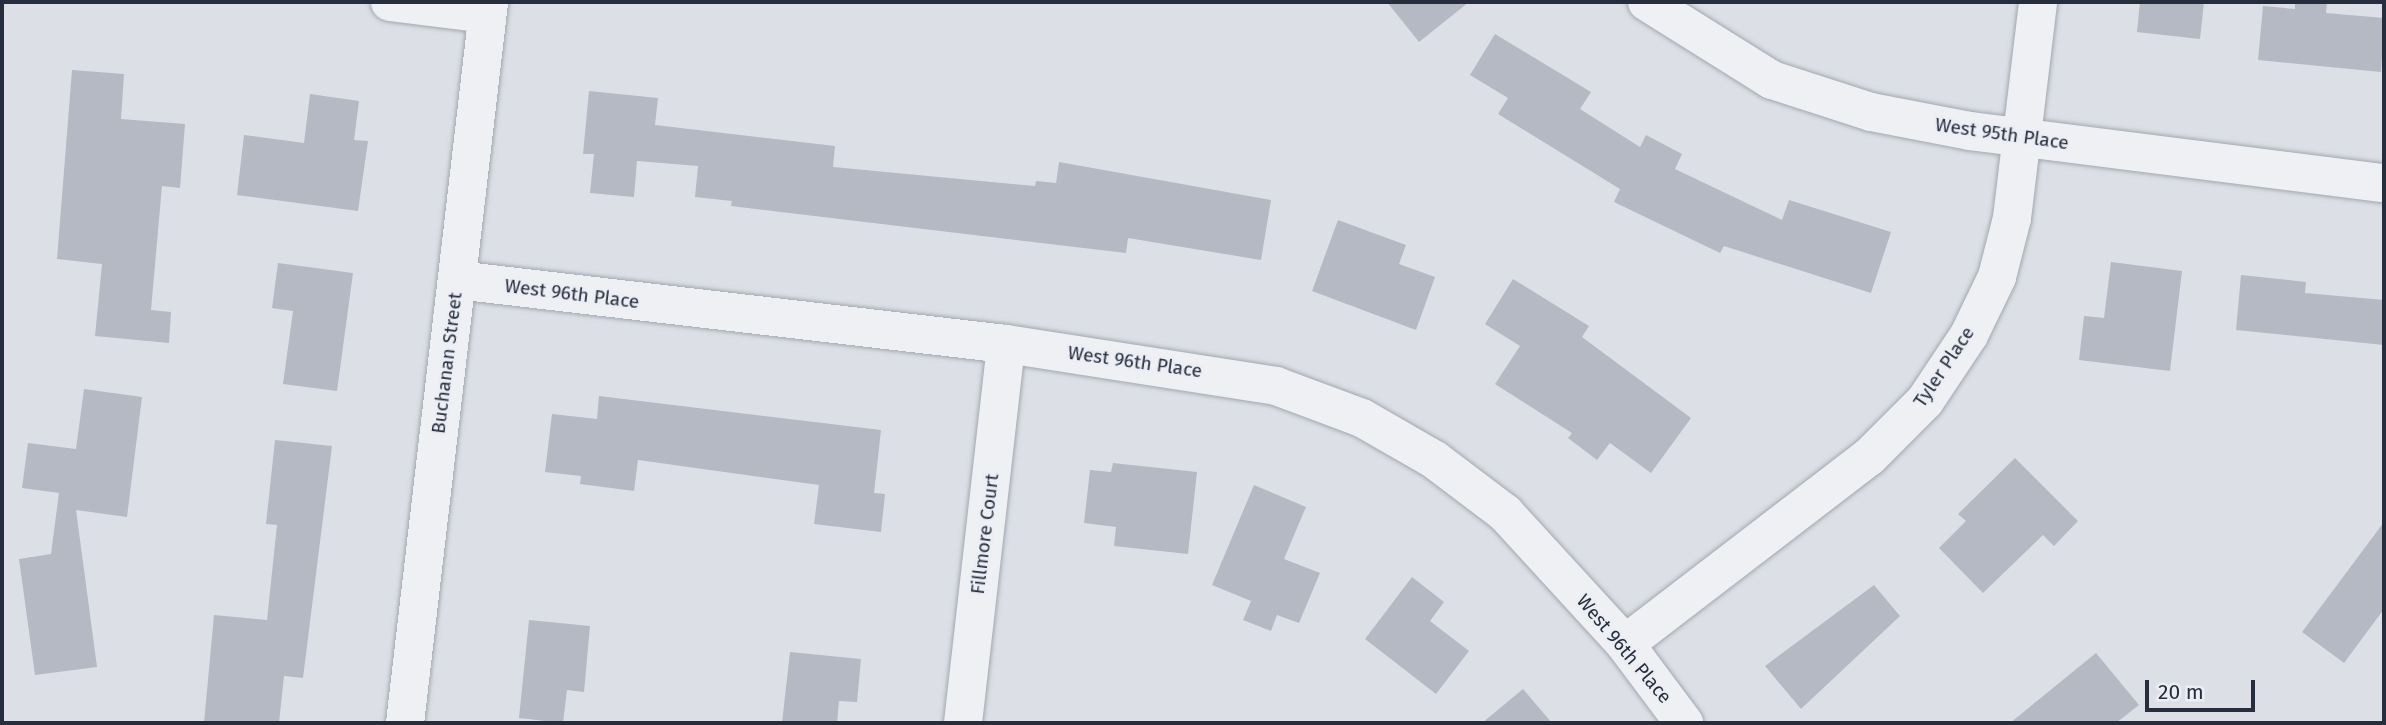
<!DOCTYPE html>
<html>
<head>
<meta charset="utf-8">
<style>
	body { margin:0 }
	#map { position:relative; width:2386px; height:725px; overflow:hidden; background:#dce0e6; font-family:"Fira Sans",sans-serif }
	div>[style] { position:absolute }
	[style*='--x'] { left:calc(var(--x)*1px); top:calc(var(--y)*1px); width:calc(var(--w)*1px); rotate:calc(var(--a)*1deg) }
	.building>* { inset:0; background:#b4b9c3 }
	.roads { filter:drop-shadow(0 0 2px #a2a7b0) drop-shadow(0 0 2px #a2a7b0) }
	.street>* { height:38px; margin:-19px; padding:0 19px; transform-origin:19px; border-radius:19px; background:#eff0f4 }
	span { translate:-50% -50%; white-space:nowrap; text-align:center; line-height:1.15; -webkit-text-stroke:5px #ebeef4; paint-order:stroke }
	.street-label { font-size:19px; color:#262d3c }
	.frame { position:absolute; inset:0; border:4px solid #262d3c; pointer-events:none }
	.scale { position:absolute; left:2145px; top:680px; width:110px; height:32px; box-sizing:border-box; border:4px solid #262d3c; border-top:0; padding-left:9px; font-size:21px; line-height:24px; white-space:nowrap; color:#262d3c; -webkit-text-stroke:5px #ebeef4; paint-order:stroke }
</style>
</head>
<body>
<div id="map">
	<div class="building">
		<div style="clip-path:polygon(1387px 2px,1469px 2px,1419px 42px)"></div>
		<div style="clip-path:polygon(2140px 2px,2204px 2px,2200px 39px,2137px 32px)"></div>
		<div style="clip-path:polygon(2295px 2px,2327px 2px,2326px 13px,2384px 18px,2381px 72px,2258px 60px,2263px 6px,2295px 9px)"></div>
		<div style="clip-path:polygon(1495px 34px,1591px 92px,1580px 109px,1640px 147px,1646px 135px,1682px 154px,1675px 169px,1782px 220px,1789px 200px,1891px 232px,1871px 293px,1724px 246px,1720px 253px,1614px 202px,1620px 189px,1498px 114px,1508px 98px,1470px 75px)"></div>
		<div style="clip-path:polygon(72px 70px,124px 74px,121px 119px,185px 124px,180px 188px,162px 186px,151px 310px,171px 312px,169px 343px,95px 336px,102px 264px,57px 259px)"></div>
		<div style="clip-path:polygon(589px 91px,658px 98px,655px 125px,835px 146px,833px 167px,1035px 186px,1036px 181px,1056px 183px,1059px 162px,1271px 200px,1261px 260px,1128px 238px,1126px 253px,731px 206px,732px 201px,695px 197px,698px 166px,637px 161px,634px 197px,590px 193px,594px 154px,583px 154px)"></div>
		<div style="clip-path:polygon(310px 94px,359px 101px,354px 140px,368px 141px,358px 211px,237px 195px,244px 135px,304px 143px)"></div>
		<div style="clip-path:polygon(1338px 220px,1406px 245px,1399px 264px,1435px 277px,1416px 330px,1312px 291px)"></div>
		<div style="clip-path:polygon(2111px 262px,2182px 271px,2170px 371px,2079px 360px,2084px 316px,2104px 318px)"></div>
		<div style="clip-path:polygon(278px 263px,353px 273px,337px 391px,283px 384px,293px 311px,272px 308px)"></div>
		<div style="clip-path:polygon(2241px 275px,2306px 282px,2305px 293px,2384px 300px,2384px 345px,2236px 330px)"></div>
		<div style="clip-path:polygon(1513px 279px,1589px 326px,1582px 337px,1691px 418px,1651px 473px,1610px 443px,1597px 460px,1568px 438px,1572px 433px,1495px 384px,1520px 346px,1485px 324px)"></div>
		<div style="clip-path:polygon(84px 389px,142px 397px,127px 517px,76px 510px,97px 667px,35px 675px,19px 559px,51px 554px,59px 493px,22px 488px,28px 443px,76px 449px)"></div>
		<div style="clip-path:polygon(599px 396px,881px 430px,874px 493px,885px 494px,881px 532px,814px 524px,819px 485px,638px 460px,634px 491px,580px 484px,581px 476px,545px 472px,552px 414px,597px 419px)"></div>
		<div style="clip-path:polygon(275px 440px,332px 446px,303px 678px,284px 676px,279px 723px,204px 723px,214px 615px,267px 620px,277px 525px,266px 524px)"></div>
		<div style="clip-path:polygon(2015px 458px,2078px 521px,2054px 546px,2043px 535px,1983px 593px,1939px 548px,1966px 521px,1958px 514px)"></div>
		<div style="clip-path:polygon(1113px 463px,1197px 472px,1188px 554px,1114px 546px,1116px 527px,1084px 523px,1090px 470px,1111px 472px)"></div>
		<div style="clip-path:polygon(1254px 485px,1306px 507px,1284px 559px,1320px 573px,1299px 623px,1277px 615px,1271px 631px,1243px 620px,1251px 601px,1212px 585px)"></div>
		<div style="clip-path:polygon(2384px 522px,2384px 609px,2344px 663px,2302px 632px)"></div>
		<div style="clip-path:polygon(1412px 577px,1444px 602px,1430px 621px,1469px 651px,1436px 694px,1365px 639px)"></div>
		<div style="clip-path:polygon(1874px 585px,1900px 616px,1801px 709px,1765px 666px)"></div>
		<div style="clip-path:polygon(529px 620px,590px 626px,584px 692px,567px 690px,563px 723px,519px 718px)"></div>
		<div style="clip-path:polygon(790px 652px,861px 659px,857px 702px,839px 701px,837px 723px,782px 723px)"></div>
		<div style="clip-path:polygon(2096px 653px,2139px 705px,2116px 723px,2010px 723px)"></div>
		<div style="clip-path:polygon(1523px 689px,1552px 723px,1482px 723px)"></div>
	</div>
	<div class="roads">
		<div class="street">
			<div style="--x:390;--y:2;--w:98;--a:7.1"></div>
			<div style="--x:1647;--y:2;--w:147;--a:32"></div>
			<div style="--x:1772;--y:80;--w:104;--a:17.9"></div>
			<div style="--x:1871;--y:112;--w:101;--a:10.9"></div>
			<div style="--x:1970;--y:131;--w:417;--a:7.2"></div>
			<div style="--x:457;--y:280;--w:553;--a:6.65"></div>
			<div style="--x:1006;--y:344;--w:273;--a:8.8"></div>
			<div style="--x:1276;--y:386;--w:92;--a:20.4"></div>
			<div style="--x:1362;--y:418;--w:84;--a:29.9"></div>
			<div style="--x:1435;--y:460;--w:88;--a:37.1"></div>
			<div style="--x:1505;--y:513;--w:178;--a:47.5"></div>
			<div style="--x:1625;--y:644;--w:99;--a:53.2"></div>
			<div style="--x:1625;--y:644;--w:307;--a:-37.5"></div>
			<div style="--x:1869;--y:457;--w:79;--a:-45"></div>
			<div style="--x:1925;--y:401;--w:79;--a:-56.3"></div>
			<div style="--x:1969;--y:335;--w:64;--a:-64.2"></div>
			<div style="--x:1997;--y:277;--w:61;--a:-75.7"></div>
			<div style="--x:2012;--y:218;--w:218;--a:-83.1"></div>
			<div style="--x:405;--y:723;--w:726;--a:-83.35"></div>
			<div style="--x:963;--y:723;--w:381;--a:-83.5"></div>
		</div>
	</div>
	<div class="street-label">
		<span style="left:2002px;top:134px;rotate:8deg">West 95th Place</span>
		<span style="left:572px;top:294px;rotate:7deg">West 96th Place</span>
		<span style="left:1135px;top:362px;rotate:8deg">West 96th Place</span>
		<span style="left:447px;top:363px;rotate:-83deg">Buchanan Street</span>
		<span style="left:1944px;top:367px;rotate:-56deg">Tyler Place</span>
		<span style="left:985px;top:534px;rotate:-83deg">Fillmore Court</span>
		<span style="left:1624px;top:649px;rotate:50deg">West 96th Place</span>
	</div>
	<div class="frame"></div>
	<div class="scale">20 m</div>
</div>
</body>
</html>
